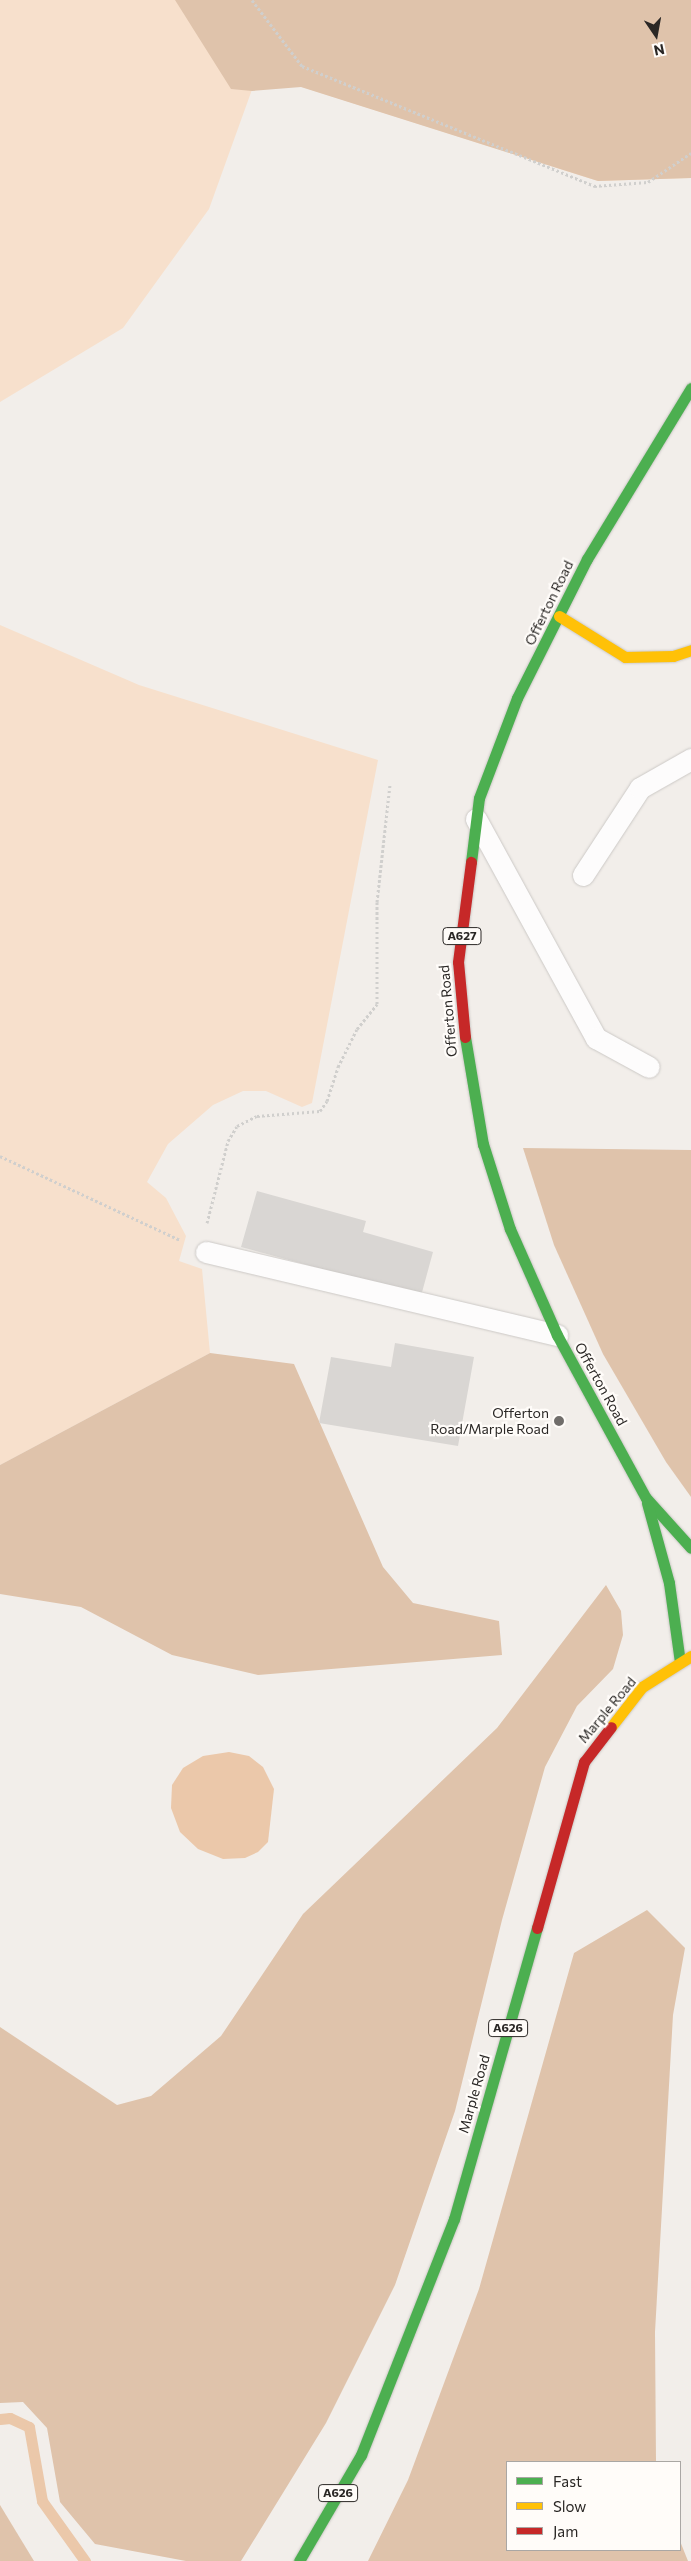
<!DOCTYPE html>
<html>
<head>
<meta charset="utf-8">
<style>
	body { margin:0 }
	#map { position:relative; width:691px; height:2561px; overflow:hidden; background:#f2eeea; font-family:Commissioner,sans-serif }
	div>[style] { position:absolute }
	[style*='--x'] { left:calc(var(--x)*1px); top:calc(var(--y)*1px); width:calc(var(--w)*1px); rotate:calc(var(--a)*1deg) }
	.green>* { inset:0; background:#f7e0cc }
	.forest>* { inset:0; background:#dfc3ab }
	.water>* { inset:0; background:#ebc8aa }
	.stream>* { height:11px; margin:-5.5px; padding:0 5.5px; transform-origin:5.5px; border-radius:5.5px; background:#ebc8aa }
	.building>* { inset:0; background:#d9d6d3 }
	.path>* { height:3px; margin-top:-1.5px; transform-origin:0; background:repeating-linear-gradient(90deg,#d0cfcd 0 2.5px,transparent 0 5px) }
	.roads { filter:drop-shadow(0 0 1px #ccc9c6) drop-shadow(0 0 1px #ccc9c6) }
	.lane>* { height:21px; margin:-10.5px; padding:0 10.5px; transform-origin:10.5px; border-radius:10.5px; background:#fdfcfc }
	.fast>* { height:11px; margin:-5.5px; padding:0 5.5px; transform-origin:5.5px; border-radius:5.5px; background:#4caf50 }
	.slow>* { height:11px; margin:-5.5px; padding:0 5.5px; transform-origin:5.5px; border-radius:5.5px; background:#ffc107 }
	.jam>* { height:11px; margin:-5.5px; padding:0 5.5px; transform-origin:5.5px; border-radius:5.5px; background:#c62828 }
	.dots>* { width:14px; height:14px; translate:-50% -50%; box-sizing:border-box; border:2px solid #fffcf9; border-radius:50% }
	span { translate:-50% -50%; white-space:nowrap; text-align:center; line-height:1.15; -webkit-text-stroke:4.5px #fffcf9; paint-order:stroke }
	.shield-label span { padding:1px 4px; background:#fffcf9; border:1px solid; border-radius:4px; -webkit-text-stroke-width:0 }
	.shield-label { font-size:12px; color:#2a2725; font-weight:700 }
	.street-label { font-size:14px; color:#2a2725 }
	.poi-label { font-size:14px; color:#2a2725 }
	.right { translate:-100% -50%; text-align:right }
	.legend { position:absolute; left:506px; top:2461px; width:175px; height:90px; box-sizing:border-box; background:#fffcf9; border:1px solid #aaa7a4; margin:0; padding:6px 9px; list-style:none; font-size:15px; color:#2a2725 }
	.legend li { display:flex; align-items:center; gap:10px; height:25px }
	.legend b { width:25px; border:1px solid #aaa7a4 }
	.north { position:absolute; left:631px; top:10px; width:50px; height:50px; -webkit-text-stroke:4px #fffcf9; paint-order:stroke; rotate:168deg; font-size:14px; font-weight:700; line-height:20px; text-align:center; color:#2a2725 }
	.north::after { content:''; display:block; margin:auto; width:18px; height:22px; background:#2a2725; clip-path:polygon(50% 0,100% 100%,50% 72%,0 100%) }
</style>
</head>
<body>
<div id="map">
	<div class="green">
		<div style="clip-path:polygon(0 0,691px 0,691px 178px,598px 181px,258px 73px,209px 209px,123px 328px,0 402px)"></div>
		<div style="clip-path:polygon(0 625px,139px 685px,378px 760px,312px 1103px,302px 1107px,266px 1091px,243px 1091px,213px 1105px,168px 1144px,147px 1182px,166px 1198px,186px 1236px,179px 1261px,202px 1269px,210px 1353px,0 1465px)"></div>
	</div>
	<div class="forest">
		<div style="clip-path:polygon(175px 0,691px 0,691px 178px,598px 181px,301px 87px,252px 91px,231px 89px)"></div>
		<div style="clip-path:polygon(523px 1148px,691px 1150px,691px 1497px,666px 1462px,603px 1354px,554px 1245px)"></div>
		<div style="clip-path:polygon(210px 1353px,294px 1364px,383px 1567px,413px 1603px,499px 1621px,502px 1655px,258px 1675px,172px 1655px,81px 1607px,0 1594px,0 1465px)"></div>
		<div style="clip-path:polygon(606px 1585px,621px 1611px,623px 1635px,613px 1669px,577px 1706px,545px 1767px,502px 1920px,455px 2111px,395px 2285px,326px 2423px,241px 2561px,186px 2561px,95px 2544px,60px 2502px,47px 2428px,23px 2402px,0 2403px,0 2027px,117px 2105px,151px 2096px,221px 2036px,303px 1914px,497px 1728px)"></div>
		<div style="clip-path:polygon(647px 1910px,685px 1948px,673px 2015px,655px 2332px,656px 2462px,507px 2462px,507px 2550px,680px 2550px,680px 2541px,688px 2561px,368px 2561px,408px 2480px,479px 2289px,574px 1953px)"></div>
		<div style="clip-path:polygon(0 2505px,34px 2561px,0 2561px)"></div>
	</div>
	<div class="water">
		<div style="clip-path:polygon(229px 1752px,249px 1756px,263px 1767px,274px 1789px,268px 1842px,258px 1852px,245px 1858px,223px 1859px,198px 1849px,180px 1832px,171px 1808px,172px 1785px,183px 1768px,203px 1756px)"></div>
	</div>
	<div class="stream">
		<div style="--x:0;--y:2419;--w:10;--a:-6"></div>
		<div style="--x:10;--y:2418;--w:21;--a:25"></div>
		<div style="--x:29;--y:2427;--w:75;--a:80"></div>
		<div style="--x:42;--y:2501;--w:74;--a:54.4"></div>
	</div>
	<div class="building">
		<div style="clip-path:polygon(257px 1191px,366px 1221px,363px 1232px,433px 1252px,421px 1296px,241px 1247px)"></div>
		<div style="clip-path:polygon(395px 1343px,474px 1357px,458px 1446px,319px 1423px,331px 1357px,391px 1367px)"></div>
	</div>
	<div class="path">
		<div style="--x:252;--y:0;--w:83;--a:52.9"></div>
		<div style="--x:302;--y:66;--w:316;--a:22.3"></div>
		<div style="--x:594;--y:186;--w:54;--a:-4.2"></div>
		<div style="--x:648;--y:182;--w:52;--a:-34"></div>
		<div style="--x:0;--y:1156;--w:199;--a:25"></div>
		<div style="--x:207;--y:1223;--w:85;--a:-75.6"></div>
		<div style="--x:228;--y:1141;--w:17;--a:-59"></div>
		<div style="--x:237;--y:1126;--w:22;--a:-27"></div>
		<div style="--x:257;--y:1116;--w:63;--a:-4.5"></div>
		<div style="--x:320;--y:1111;--w:12;--a:-55"></div>
		<div style="--x:327;--y:1101;--w:36;--a:-72"></div>
		<div style="--x:338;--y:1067;--w:42;--a:-63.4"></div>
		<div style="--x:357;--y:1029;--w:32;--a:-51"></div>
		<div style="--x:377;--y:1004;--w:102;--a:-90"></div>
		<div style="--x:377;--y:902;--w:118;--a:-83.7"></div>
	</div>
	<div class="roads">
		<div class="lane">
			<div style="--x:476;--y:819;--w:250;--a:61.3"></div>
			<div style="--x:596;--y:1038;--w:60;--a:28.7"></div>
			<div style="--x:583;--y:875;--w:104;--a:-56.8"></div>
			<div style="--x:640;--y:788;--w:59;--a:-29.6"></div>
			<div style="--x:206;--y:1252;--w:361;--a:13.3"></div>
		</div>
		<div class="fast">
			<div style="--x:471;--y:862;--w:64;--a:-82.9"></div>
			<div style="--x:479;--y:798;--w:107;--a:-69.2"></div>
			<div style="--x:517;--y:698;--w:156;--a:-63.3"></div>
			<div style="--x:587;--y:559;--w:200;--a:-58.7"></div>
			<div style="--x:465;--y:1037;--w:109;--a:80.5"></div>
			<div style="--x:483;--y:1144;--w:89;--a:72.4"></div>
			<div style="--x:510;--y:1229;--w:116;--a:66.1"></div>
			<div style="--x:557;--y:1335;--w:186;--a:61.4"></div>
			<div style="--x:646;--y:1498;--w:67;--a:48"></div>
			<div style="--x:647;--y:1503;--w:83;--a:74.6"></div>
			<div style="--x:669;--y:1583;--w:80;--a:82.1"></div>
			<div style="--x:299;--y:2561;--w:123;--a:-59.7"></div>
			<div style="--x:361;--y:2455;--w:254;--a:-68.5"></div>
			<div style="--x:454;--y:2219;--w:303;--a:-74.1"></div>
		</div>
		<div class="slow">
			<div style="--x:559;--y:616;--w:78;--a:31.8"></div>
			<div style="--x:625;--y:657;--w:48;--a:-1.2"></div>
			<div style="--x:673;--y:656;--w:19;--a:-18"></div>
			<div style="--x:611;--y:1727;--w:51;--a:-52.2"></div>
			<div style="--x:642;--y:1687;--w:58;--a:-32.3"></div>
		</div>
		<div class="jam">
			<div style="--x:465;--y:1037;--w:75;--a:-95.3"></div>
			<div style="--x:458;--y:962;--w:101;--a:-82.6"></div>
			<div style="--x:537;--y:1928;--w:173;--a:-74.2"></div>
			<div style="--x:584;--y:1762;--w:44;--a:-52.4"></div>
		</div>
	</div>
	<div class="dots">
		<div style="left:559px;top:1421px;background:#706d6a"></div>
	</div>
	<div class="shield-label">
		<span style="left:462px;top:936px">A627</span>
		<span style="left:508px;top:2028px">A626</span>
		<span style="left:338px;top:2493px">A626</span>
	</div>
	<div class="street-label">
		<span style="left:549px;top:603px;rotate:-64deg">Offerton Road</span>
		<span style="left:448px;top:1011px;rotate:-95deg">Offerton Road</span>
		<span style="left:601px;top:1384px;rotate:61deg">Offerton Road</span>
		<span style="left:607px;top:1710px;rotate:-50deg">Marple Road</span>
		<span style="left:474px;top:2094px;rotate:-74deg">Marple Road</span>
	</div>
	<div class="poi-label">
		<span class="right" style="left:549px;top:1421px">Offerton<br>Road/Marple Road</span>
	</div>
	<ul class="legend">
	<li><b style="height:6px;background:#4caf50"></b>Fast</li>
	<li><b style="height:6px;background:#ffc107"></b>Slow</li>
	<li><b style="height:6px;background:#c62828"></b>Jam</li>
	</ul>
	<div class="north">N</div>
</div>
</body>
</html>
